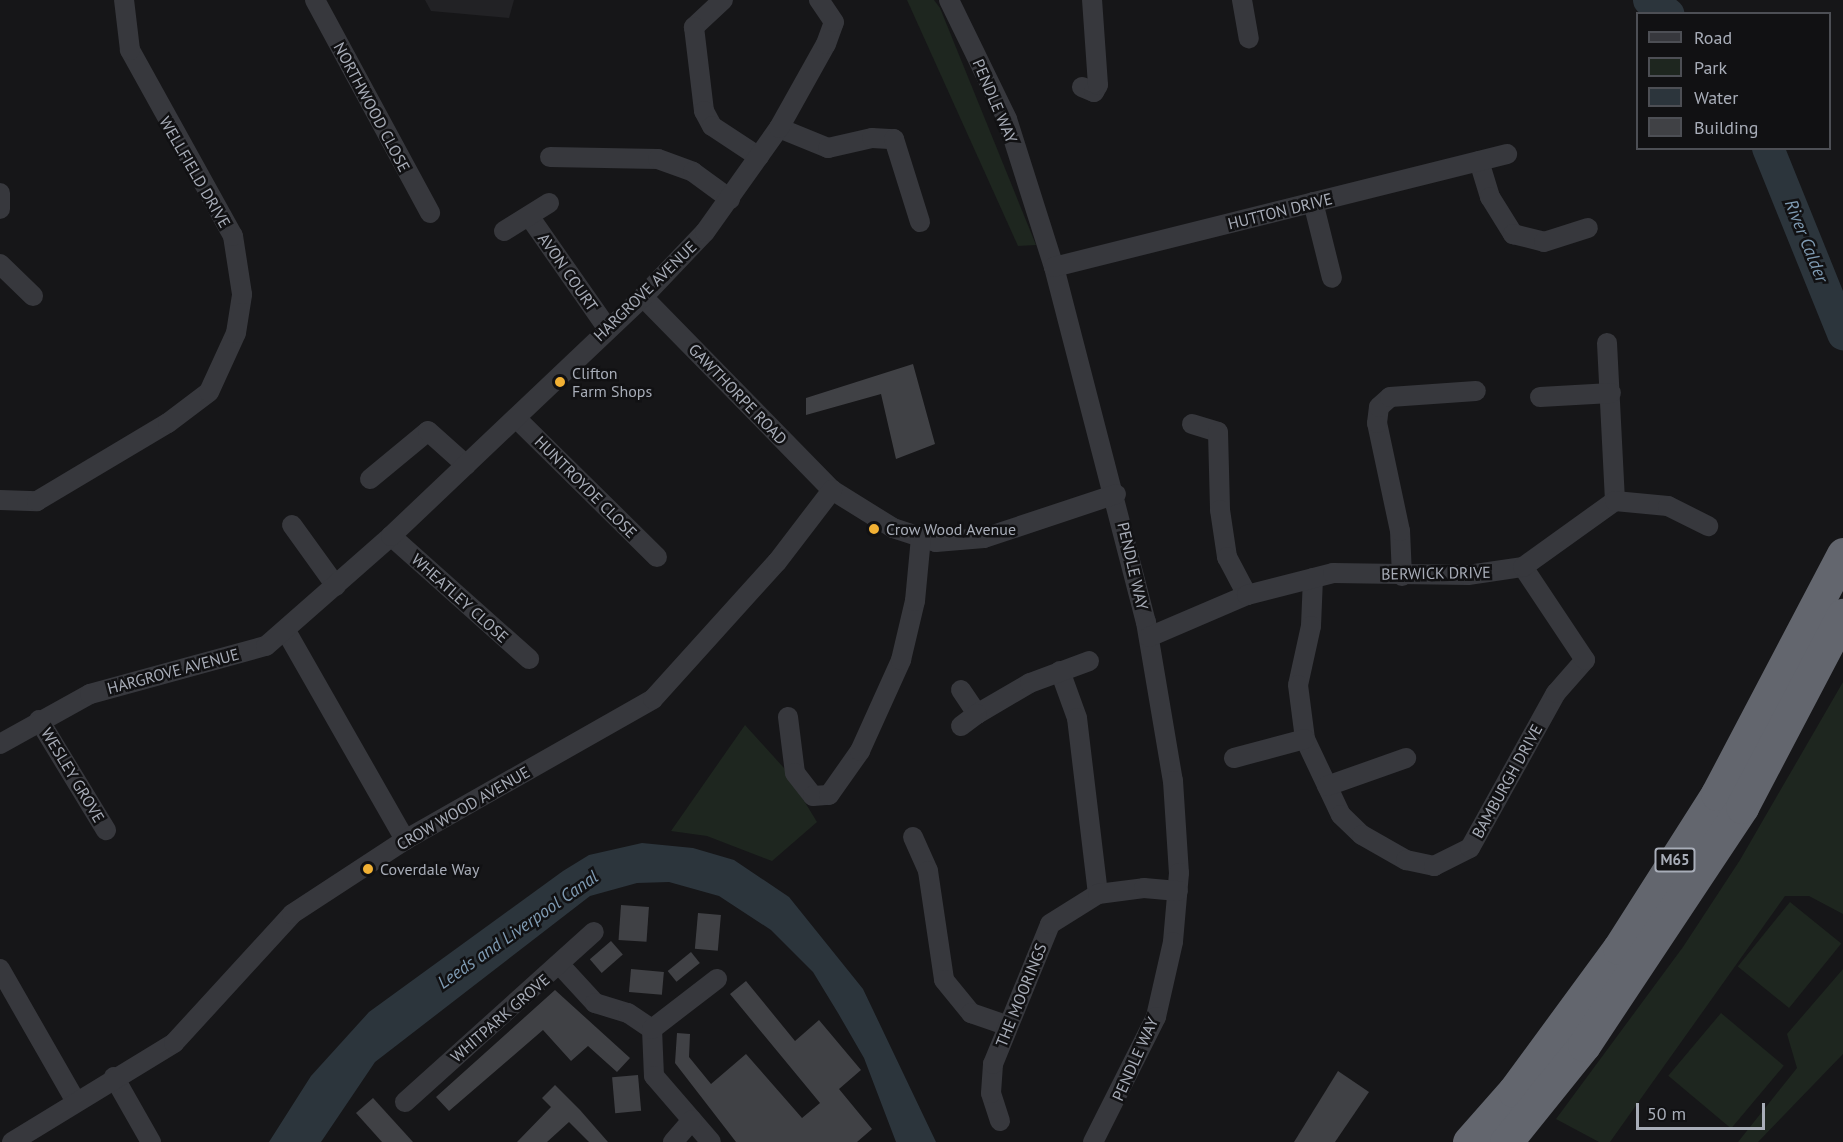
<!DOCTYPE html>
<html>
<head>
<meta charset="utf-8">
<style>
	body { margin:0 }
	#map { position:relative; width:1843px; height:1142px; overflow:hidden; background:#161618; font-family:"PT Sans",sans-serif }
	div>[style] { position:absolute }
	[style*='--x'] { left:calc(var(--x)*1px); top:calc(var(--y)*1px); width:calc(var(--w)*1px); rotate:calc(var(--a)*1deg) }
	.built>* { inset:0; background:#222225 }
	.green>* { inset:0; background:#1e261f; transform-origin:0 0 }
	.water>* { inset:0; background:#2c353c }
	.river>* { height:32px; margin:-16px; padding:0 16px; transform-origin:16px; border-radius:16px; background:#2c353c }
	.building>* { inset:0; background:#404145; transform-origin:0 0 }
	.street>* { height:20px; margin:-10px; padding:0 10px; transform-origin:10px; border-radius:10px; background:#37383d }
	.highway>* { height:33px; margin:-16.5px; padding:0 16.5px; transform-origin:16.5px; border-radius:16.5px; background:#63666e }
	.dots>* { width:16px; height:16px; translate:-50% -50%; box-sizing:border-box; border:3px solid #111113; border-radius:50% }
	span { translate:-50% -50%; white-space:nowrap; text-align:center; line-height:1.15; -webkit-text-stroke:5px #111113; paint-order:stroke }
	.shield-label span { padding:2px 4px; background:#111113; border:2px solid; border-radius:4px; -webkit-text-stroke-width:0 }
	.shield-label { font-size:15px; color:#a8adb8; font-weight:700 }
	.street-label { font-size:16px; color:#a8adb8 }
	.poi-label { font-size:16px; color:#a8adb8 }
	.left { translate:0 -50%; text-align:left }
	.water-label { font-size:18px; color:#7f9bb3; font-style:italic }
	.legend { position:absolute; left:1636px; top:12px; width:195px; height:138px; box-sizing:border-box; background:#111113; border:2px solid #4d4f55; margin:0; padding:8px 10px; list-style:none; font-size:18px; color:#a8adb8 }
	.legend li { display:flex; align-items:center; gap:12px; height:30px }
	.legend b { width:30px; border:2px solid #4d4f55 }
	.scale { position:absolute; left:1636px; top:1103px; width:129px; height:27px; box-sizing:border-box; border:3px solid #a8adb8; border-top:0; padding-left:8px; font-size:18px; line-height:21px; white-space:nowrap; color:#a8adb8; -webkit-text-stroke:4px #111113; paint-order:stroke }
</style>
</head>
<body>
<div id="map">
	<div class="built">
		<div style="clip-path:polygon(425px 0,514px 0,509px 18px,431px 11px)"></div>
	</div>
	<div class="green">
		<div style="clip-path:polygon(907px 0,934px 0,940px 8px,1036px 245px,1018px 246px)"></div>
		<div style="clip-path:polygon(1843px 682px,1843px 914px,1809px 896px,1785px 896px,1610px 1142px,1599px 1142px,1556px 1119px,1683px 947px,1740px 860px)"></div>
		<div style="clip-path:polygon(745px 725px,784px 768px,817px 822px,772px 861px,707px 836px,671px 831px)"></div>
		<div style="left:1790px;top:902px;width:66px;height:83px;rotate:39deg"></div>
		<div style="clip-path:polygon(1843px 969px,1843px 1054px,1758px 1142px,1738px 1142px,1797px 1068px,1787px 1034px)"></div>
		<div style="left:1721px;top:1013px;width:82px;height:82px;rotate:40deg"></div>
	</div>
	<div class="water">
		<div style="clip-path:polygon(642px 843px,693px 848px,734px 860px,789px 897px,863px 989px,936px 1142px,896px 1142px,864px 1058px,838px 1013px,813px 972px,771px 930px,719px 896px,669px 882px,637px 883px,590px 896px,375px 1062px,321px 1142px,269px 1142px,311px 1076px,369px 1012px,563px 871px,589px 855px)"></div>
	</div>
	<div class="river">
		<div style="--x:1649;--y:0;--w:24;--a:36"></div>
		<div style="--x:1768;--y:148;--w:201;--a:68"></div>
	</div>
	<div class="building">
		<div style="clip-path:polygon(913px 364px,935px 444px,896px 459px,881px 394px,806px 415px,806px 398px)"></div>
		<div style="left:621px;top:905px;width:28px;height:35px;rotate:4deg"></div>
		<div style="left:698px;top:913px;width:23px;height:36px;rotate:5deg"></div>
		<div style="left:611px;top:941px;width:18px;height:28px;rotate:49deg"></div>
		<div style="left:691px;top:952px;width:14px;height:30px;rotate:51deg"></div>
		<div style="left:631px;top:969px;width:33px;height:23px;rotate:5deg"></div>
		<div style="clip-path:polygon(746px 981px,795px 1041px,819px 1020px,861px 1070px,839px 1089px,872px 1129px,857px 1142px,736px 1142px,675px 1063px,677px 1033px,690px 1034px,689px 1057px,711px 1084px,746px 1054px,802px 1118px,820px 1103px,730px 994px)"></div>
		<div style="clip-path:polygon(555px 990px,630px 1058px,617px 1072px,588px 1046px,571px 1061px,543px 1030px,449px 1111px,436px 1097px)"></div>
		<div style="clip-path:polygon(1338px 1071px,1369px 1092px,1335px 1142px,1294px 1142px)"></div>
		<div style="left:638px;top:1075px;width:36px;height:26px;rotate:85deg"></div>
		<div style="clip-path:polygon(555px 1085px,580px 1110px,608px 1142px,589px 1142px,569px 1122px,547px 1142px,517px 1142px,551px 1107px,542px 1098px)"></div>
		<div style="clip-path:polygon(373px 1098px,413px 1142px,382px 1142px,356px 1113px)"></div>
	</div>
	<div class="street">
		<div style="--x:315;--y:0;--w:242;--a:61.6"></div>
		<div style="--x:723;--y:0;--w:40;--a:137"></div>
		<div style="--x:694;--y:27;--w:85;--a:83.2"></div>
		<div style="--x:704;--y:111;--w:17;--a:62"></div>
		<div style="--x:712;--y:126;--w:56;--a:33.4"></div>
		<div style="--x:949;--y:0;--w:132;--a:64"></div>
		<div style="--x:1007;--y:119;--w:155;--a:72.4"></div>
		<div style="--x:1054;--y:267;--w:367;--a:75.5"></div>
		<div style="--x:1146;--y:622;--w:161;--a:80.4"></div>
		<div style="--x:1173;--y:781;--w:92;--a:86.3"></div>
		<div style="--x:1179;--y:873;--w:69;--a:95"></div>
		<div style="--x:1173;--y:942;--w:77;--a:102.8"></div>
		<div style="--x:1156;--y:1017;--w:140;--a:116.7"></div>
		<div style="--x:1242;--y:0;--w:39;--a:80"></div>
		<div style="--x:1082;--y:87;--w:13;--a:23"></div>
		<div style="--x:1094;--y:92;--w:8;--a:-60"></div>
		<div style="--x:1098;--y:85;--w:85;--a:-94"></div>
		<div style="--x:779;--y:128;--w:53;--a:22.2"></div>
		<div style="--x:828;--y:148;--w:45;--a:-12.8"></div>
		<div style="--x:872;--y:138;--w:22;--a:3"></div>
		<div style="--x:894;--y:139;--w:87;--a:72.6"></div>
		<div style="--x:550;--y:157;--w:108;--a:1.1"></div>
		<div style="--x:658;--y:159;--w:37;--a:20"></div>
		<div style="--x:693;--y:172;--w:46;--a:36.1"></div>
		<div style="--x:1479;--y:161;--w:38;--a:73"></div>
		<div style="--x:1490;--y:197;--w:44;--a:58.1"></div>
		<div style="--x:1513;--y:234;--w:32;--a:14"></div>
		<div style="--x:1544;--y:242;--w:46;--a:-17.7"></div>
		<div style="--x:0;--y:193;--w:16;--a:90"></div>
		<div style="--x:1313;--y:202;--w:78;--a:76"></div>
		<div style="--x:529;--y:216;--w:136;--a:55.1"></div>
		<div style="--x:504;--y:231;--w:53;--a:-31.9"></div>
		<div style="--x:0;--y:264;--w:46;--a:44.1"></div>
		<div style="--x:1054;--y:267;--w:467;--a:-14"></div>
		<div style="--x:643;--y:297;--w:270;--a:45.6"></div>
		<div style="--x:832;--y:490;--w:72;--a:31.9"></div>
		<div style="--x:893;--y:528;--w:45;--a:18"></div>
		<div style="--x:936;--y:542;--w:48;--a:-4.8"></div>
		<div style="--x:984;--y:538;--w:139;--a:-18.4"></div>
		<div style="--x:1607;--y:343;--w:158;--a:87.1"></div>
		<div style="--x:1540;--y:397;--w:71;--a:-3.2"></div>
		<div style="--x:516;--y:418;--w:198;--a:44.6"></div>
		<div style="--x:1192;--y:424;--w:27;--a:17"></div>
		<div style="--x:1218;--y:432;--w:78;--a:88.5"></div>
		<div style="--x:1220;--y:510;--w:48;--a:81.5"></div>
		<div style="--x:1227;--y:557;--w:43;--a:62.2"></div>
		<div style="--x:370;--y:479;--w:75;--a:-39.6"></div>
		<div style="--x:428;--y:431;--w:51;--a:41.8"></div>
		<div style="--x:0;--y:500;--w:37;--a:2"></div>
		<div style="--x:37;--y:501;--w:152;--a:-30.8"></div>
		<div style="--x:168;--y:423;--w:51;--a:-37.1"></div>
		<div style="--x:209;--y:392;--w:65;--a:-65.4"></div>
		<div style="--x:236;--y:333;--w:39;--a:-81"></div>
		<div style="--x:242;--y:294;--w:59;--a:-98.8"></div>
		<div style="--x:233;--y:236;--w:213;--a:-119"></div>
		<div style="--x:130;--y:50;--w:50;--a:-96.8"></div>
		<div style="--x:292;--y:525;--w:75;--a:54.2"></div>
		<div style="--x:391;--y:536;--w:185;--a:41.7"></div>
		<div style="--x:1402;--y:576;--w:45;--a:-92.5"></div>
		<div style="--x:1400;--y:531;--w:110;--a:-102"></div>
		<div style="--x:1377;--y:423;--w:16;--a:-83"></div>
		<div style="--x:1379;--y:407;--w:15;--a:-42"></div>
		<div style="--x:1390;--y:397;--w:86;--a:-4"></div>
		<div style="--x:1313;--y:578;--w:48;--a:92.4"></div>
		<div style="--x:1311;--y:626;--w:60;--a:102.4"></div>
		<div style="--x:1298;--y:685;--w:54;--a:82.6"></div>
		<div style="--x:1305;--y:739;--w:84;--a:64.7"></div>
		<div style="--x:1341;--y:815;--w:29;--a:44"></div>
		<div style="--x:1362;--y:835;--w:51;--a:29.6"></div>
		<div style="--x:1406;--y:860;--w:29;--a:12"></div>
		<div style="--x:1434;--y:866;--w:40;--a:-26.6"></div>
		<div style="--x:1470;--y:848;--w:177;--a:-61"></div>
		<div style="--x:1556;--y:693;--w:44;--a:-48.7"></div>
		<div style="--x:1585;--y:660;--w:112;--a:-123.7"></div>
		<div style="--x:286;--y:631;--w:241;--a:60.3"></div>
		<div style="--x:1149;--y:637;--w:107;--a:-23.2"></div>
		<div style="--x:1247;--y:595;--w:89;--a:-14.3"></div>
		<div style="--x:1333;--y:573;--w:135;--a:0.8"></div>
		<div style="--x:1468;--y:575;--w:56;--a:-8.3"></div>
		<div style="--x:1523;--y:567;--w:113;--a:-35.7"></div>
		<div style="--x:1615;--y:501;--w:53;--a:5.4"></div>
		<div style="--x:1668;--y:506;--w:45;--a:26.6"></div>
		<div style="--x:1060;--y:671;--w:50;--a:70.1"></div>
		<div style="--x:1077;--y:718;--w:177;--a:83.2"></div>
		<div style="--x:961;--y:690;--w:29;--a:56"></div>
		<div style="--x:977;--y:714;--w:61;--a:-30.3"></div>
		<div style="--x:1030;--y:683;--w:63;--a:-20.4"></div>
		<div style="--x:788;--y:717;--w:56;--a:82.9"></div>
		<div style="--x:795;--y:773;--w:29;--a:52"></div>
		<div style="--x:813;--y:796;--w:16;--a:-4"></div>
		<div style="--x:829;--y:795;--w:54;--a:-54.8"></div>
		<div style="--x:860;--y:751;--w:100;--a:-65.7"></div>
		<div style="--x:901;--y:660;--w:61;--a:-76.7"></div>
		<div style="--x:915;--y:601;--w:64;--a:-84.6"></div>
		<div style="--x:39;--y:720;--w:129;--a:58.7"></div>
		<div style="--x:961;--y:726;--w:20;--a:-37"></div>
		<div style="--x:0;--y:744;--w:103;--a:-29.1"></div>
		<div style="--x:90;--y:694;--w:182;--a:-15.3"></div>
		<div style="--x:266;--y:646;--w:167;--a:-41.3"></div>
		<div style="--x:391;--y:536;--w:347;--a:-43.5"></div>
		<div style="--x:643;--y:297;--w:90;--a:-46.4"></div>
		<div style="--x:705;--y:232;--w:128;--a:-54.6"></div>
		<div style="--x:779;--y:128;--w:96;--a:-60.8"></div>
		<div style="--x:826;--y:44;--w:23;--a:-70"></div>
		<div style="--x:834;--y:22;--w:27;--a:-124"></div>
		<div style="--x:1234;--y:758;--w:73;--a:-15"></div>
		<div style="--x:1327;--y:786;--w:84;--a:-19.5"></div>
		<div style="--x:913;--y:837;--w:37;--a:66"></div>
		<div style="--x:928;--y:871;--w:110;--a:81.6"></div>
		<div style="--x:944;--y:980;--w:43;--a:50.7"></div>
		<div style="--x:971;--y:1013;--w:39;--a:19"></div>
		<div style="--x:560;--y:965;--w:52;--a:47.4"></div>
		<div style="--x:595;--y:1003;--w:34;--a:17"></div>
		<div style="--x:628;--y:1013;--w:29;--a:34"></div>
		<div style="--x:652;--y:1029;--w:47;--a:87.6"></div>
		<div style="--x:654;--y:1076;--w:87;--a:49.2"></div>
		<div style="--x:0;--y:969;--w:151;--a:60.2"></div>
		<div style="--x:652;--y:1029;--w:82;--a:-37.6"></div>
		<div style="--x:114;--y:1077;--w:75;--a:60.4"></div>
		<div style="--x:405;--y:1102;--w:254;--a:-42"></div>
		<div style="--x:1000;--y:1121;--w:29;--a:-108"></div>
		<div style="--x:991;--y:1093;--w:29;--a:-86"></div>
		<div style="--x:993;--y:1064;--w:151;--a:-67.8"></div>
		<div style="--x:1050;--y:924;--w:57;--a:-32"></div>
		<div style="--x:1098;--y:894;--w:46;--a:-7.4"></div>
		<div style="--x:1144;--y:888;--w:34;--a:5"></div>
		<div style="--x:12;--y:1142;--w:190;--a:-31.4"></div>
		<div style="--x:174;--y:1043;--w:175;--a:-47.5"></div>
		<div style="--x:292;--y:914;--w:135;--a:-33.2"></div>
		<div style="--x:405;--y:840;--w:285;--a:-29.6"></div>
		<div style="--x:653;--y:699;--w:185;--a:-47.9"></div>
		<div style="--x:777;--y:562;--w:91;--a:-52.6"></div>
		<div style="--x:673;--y:1142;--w:29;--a:-49"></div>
	</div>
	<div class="highway">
		<div style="--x:1469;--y:1142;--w:68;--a:-48.6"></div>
		<div style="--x:1514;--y:1091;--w:177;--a:-53.7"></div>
		<div style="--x:1619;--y:948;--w:183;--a:-57.5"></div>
		<div style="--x:1717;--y:794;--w:271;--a:-62.3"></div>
		<div style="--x:1506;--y:1142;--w:124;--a:-51.2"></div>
		<div style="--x:1584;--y:1045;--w:286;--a:-56.4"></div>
		<div style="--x:1742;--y:807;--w:217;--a:-62.3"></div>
	</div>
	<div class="dots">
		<div style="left:560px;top:382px;background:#f2b134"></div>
		<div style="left:874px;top:529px;background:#f2b134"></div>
		<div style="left:368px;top:869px;background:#f2b134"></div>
	</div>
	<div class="shield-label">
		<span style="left:1675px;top:860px">M65</span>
	</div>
	<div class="street-label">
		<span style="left:995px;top:101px;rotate:67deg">PENDLE WAY</span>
		<span style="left:372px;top:107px;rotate:62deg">NORTHWOOD CLOSE</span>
		<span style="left:195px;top:172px;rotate:60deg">WELLFIELD DRIVE</span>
		<span style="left:1280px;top:211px;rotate:-14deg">HUTTON DRIVE</span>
		<span style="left:568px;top:272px;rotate:55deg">AVON COURT</span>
		<span style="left:645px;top:291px;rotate:-44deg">HARGROVE AVENUE</span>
		<span style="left:738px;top:394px;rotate:46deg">GAWTHORPE ROAD</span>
		<span style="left:586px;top:487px;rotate:45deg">HUNTROYDE CLOSE</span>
		<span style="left:1133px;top:566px;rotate:77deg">PENDLE WAY</span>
		<span style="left:1436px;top:573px;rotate:-1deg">BERWICK DRIVE</span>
		<span style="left:460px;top:598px;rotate:42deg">WHEATLEY CLOSE</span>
		<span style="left:173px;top:671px;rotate:-15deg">HARGROVE AVENUE</span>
		<span style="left:73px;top:775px;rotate:59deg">WESLEY GROVE</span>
		<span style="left:1507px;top:781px;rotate:-61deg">BAMBURGH DRIVE</span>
		<span style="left:463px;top:808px;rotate:-30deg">CROW WOOD AVENUE</span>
		<span style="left:1021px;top:995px;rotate:-68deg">THE MOORINGS</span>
		<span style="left:500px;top:1018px;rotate:-41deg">WHITPARK GROVE</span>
		<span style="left:1135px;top:1059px;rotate:-66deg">PENDLE WAY</span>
	</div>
	<div class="poi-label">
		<span class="left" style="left:572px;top:382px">Clifton<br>Farm Shops</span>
		<span class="left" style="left:886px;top:529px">Crow Wood Avenue</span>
		<span class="left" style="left:380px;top:869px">Coverdale Way</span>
	</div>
	<div class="water-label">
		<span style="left:1806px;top:241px;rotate:68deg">River Calder</span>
		<span style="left:518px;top:930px;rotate:-35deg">Leeds and Liverpool Canal</span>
	</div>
	<ul class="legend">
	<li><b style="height:8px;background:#37383d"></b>Road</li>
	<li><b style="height:16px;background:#1e261f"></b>Park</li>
	<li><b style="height:16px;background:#2c353c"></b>Water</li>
	<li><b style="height:16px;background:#404145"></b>Building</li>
	</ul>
	<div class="scale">50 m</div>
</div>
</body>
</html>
